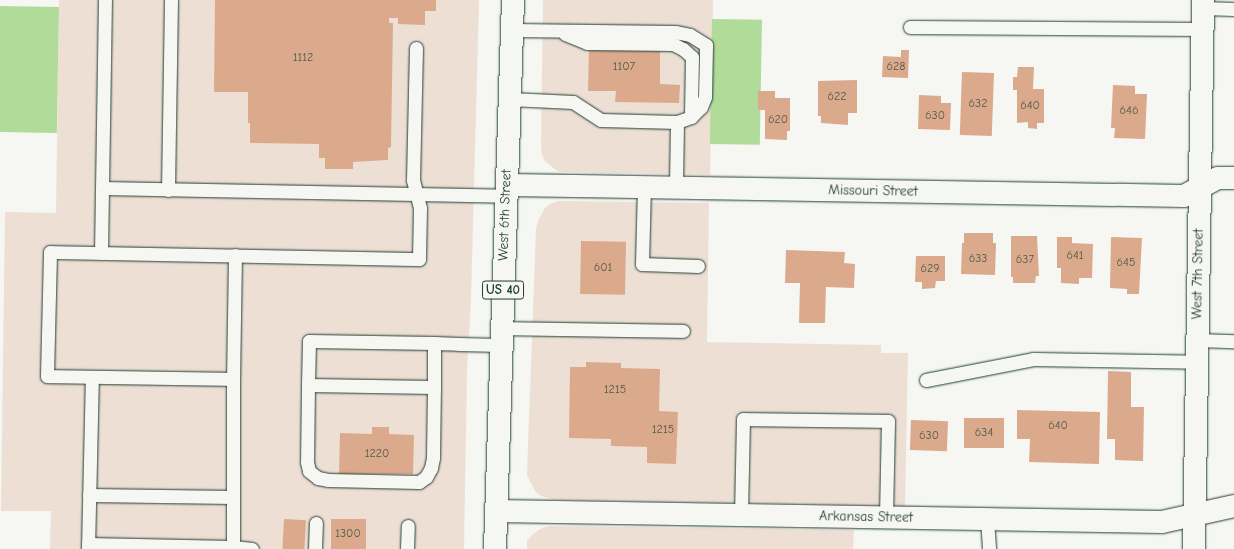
<!DOCTYPE html>
<html>
<head>
<meta charset="utf-8">
<style>
	body { margin:0 }
	#map { position:relative; width:1234px; height:549px; overflow:hidden; background:#f6f6f2; font-family:"Comic Neue",sans-serif }
	div>[style] { position:absolute }
	[style*='--x'] { left:calc(var(--x)*1px); top:calc(var(--y)*1px); width:calc(var(--w)*1px); rotate:calc(var(--a)*1deg) }
	.built>* { inset:0; background:#eedfd4 }
	.green>* { inset:0; background:#b1db98; transform-origin:0 0 }
	.building>* { inset:0; background:#dbaa8d; transform-origin:0 0 }
	.roads { filter:drop-shadow(0 0 1px #1f3d34) drop-shadow(0 0 1px #1f3d34) }
	.service>* { height:13px; margin:-6.5px; padding:0 6.5px; transform-origin:6.5px; border-radius:6.5px; background:#f6f6f2 }
	.minor>* { height:22px; margin:-11px; padding:0 11px; transform-origin:11px; border-radius:11px; background:#f6f6f2 }
	.trunk>* { height:22px; margin:-11px; padding:0 11px; transform-origin:11px; border-radius:11px; background:#f6f6f2 }
	span { translate:-50% -50%; white-space:nowrap; text-align:center; line-height:1.15; -webkit-text-stroke:3px #f6f6f2; paint-order:stroke }
	.number-label { font-size:12px; color:#4e584a }
	.number-label span { -webkit-text-stroke-width:0 }
	.shield-label span { padding:1px 3px; background:#f6f6f2; border:1px solid; border-radius:3px; -webkit-text-stroke-width:0 }
	.shield-label { font-size:13px; color:#1f3d34; font-weight:700 }
	.street-label { font-size:14px; color:#1f3d34 }
</style>
</head>
<body>
<div id="map">
	<div class="built">
		<div style="clip-path:polygon(59px 0,479px 0,471px 299px,467px 371px,464px 549px,50px 549px,51px 511px,1px 511px,5px 212px,56px 213px)"></div>
		<div style="clip-path:polygon(543px 0,713px 0,710px 175px,562px 172px,556px 170px,545px 161px,542px 155px,541px 145px)"></div>
		<div style="clip-path:polygon(558px 201px,709px 203px,707px 342px,881px 345px,881px 353px,908px 353px,905px 506px,555px 500px,541px 496px,535px 491px,527px 475px,536px 229px,538px 221px,545px 208px,550px 204px)"></div>
		<div style="clip-path:polygon(549px 526px,854px 530px,853px 549px,527px 549px,527px 541px,532px 535px,540px 529px)"></div>
	</div>
	<div class="green">
		<div style="left:0;top:6px;width:59px;height:126px;rotate:1deg"></div>
		<div style="left:712px;top:19px;width:50px;height:125px;rotate:1deg"></div>
	</div>
	<div class="building">
		<div style="clip-path:polygon(215px 0,436px 0,436px 11px,425px 11px,425px 25px,398px 24px,398px 18px,389px 18px,389px 23px,393px 23px,391px 147px,388px 148px,388px 160px,353px 162px,353px 169px,325px 169px,325px 158px,319px 158px,319px 144px,250px 143px,250px 123px,248px 123px,248px 92px,214px 92px)"></div>
		<div style="clip-path:polygon(589px 49px,660px 50px,660px 84px,680px 85px,679px 103px,615px 102px,616px 91px,588px 91px)"></div>
		<div style="clip-path:polygon(901px 50px,909px 50px,908px 78px,882px 77px,883px 56px,901px 57px)"></div>
		<div style="clip-path:polygon(1018px 67px,1034px 67px,1033px 89px,1044px 89px,1044px 123px,1037px 123px,1037px 129px,1028px 128px,1028px 122px,1017px 123px,1017px 90px,1013px 90px,1013px 77px,1017px 77px)"></div>
		<div style="left:962px;top:72px;width:32px;height:63px;rotate:2deg"></div>
		<div style="clip-path:polygon(857px 80px,857px 113px,848px 113px,848px 125px,821px 123px,821px 116px,818px 116px,818px 81px)"></div>
		<div style="clip-path:polygon(1113px 85px,1135px 86px,1135px 94px,1147px 94px,1145px 139px,1114px 138px,1115px 128px,1111px 128px)"></div>
		<div style="clip-path:polygon(758px 91px,775px 91px,775px 98px,790px 98px,790px 131px,787px 131px,787px 140px,765px 139px,765px 110px,758px 110px)"></div>
		<div style="clip-path:polygon(919px 95px,941px 96px,941px 103px,951px 103px,950px 130px,918px 129px)"></div>
		<div style="clip-path:polygon(964px 233px,993px 233px,993px 243px,996px 243px,995px 275px,961px 274px,962px 243px,964px 243px)"></div>
		<div style="clip-path:polygon(1011px 236px,1037px 236px,1039px 276px,1036px 276px,1035px 283px,1013px 283px,1013px 277px,1011px 277px)"></div>
		<div style="clip-path:polygon(1057px 237px,1072px 237px,1072px 243px,1093px 244px,1092px 278px,1079px 278px,1079px 284px,1061px 283px,1061px 268px,1057px 268px)"></div>
		<div style="clip-path:polygon(1111px 237px,1142px 238px,1139px 294px,1127px 294px,1127px 289px,1110px 288px)"></div>
		<div style="left:581px;top:241px;width:45px;height:53px;rotate:1deg"></div>
		<div style="clip-path:polygon(786px 250px,845px 252px,844px 263px,855px 264px,854px 288px,826px 287px,825px 323px,799px 323px,800px 283px,785px 283px)"></div>
		<div style="clip-path:polygon(916px 256px,945px 256px,945px 281px,936px 281px,935px 288px,922px 289px,922px 282px,915px 282px)"></div>
		<div style="clip-path:polygon(586px 362px,621px 363px,621px 368px,660px 369px,659px 411px,678px 412px,676px 464px,647px 463px,647px 447px,611px 446px,611px 439px,569px 438px,570px 367px,586px 367px)"></div>
		<div style="clip-path:polygon(1108px 371px,1131px 372px,1131px 407px,1144px 407px,1143px 461px,1115px 460px,1115px 439px,1107px 439px)"></div>
		<div style="clip-path:polygon(1017px 410px,1100px 412px,1099px 464px,1029px 462px,1030px 439px,1017px 439px)"></div>
		<div style="left:964px;top:418px;width:40px;height:30px"></div>
		<div style="left:911px;top:420px;width:37px;height:30px;rotate:2deg"></div>
		<div style="clip-path:polygon(372px 427px,389px 427px,389px 434px,414px 435px,413px 474px,339px 474px,340px 433px,372px 434px)"></div>
		<div style="left:284px;top:519px;width:22px;height:30px;rotate:3deg"></div>
		<div style="left:331px;top:519px;width:35px;height:30px"></div>
	</div>
	<div class="roads">
		<div class="service">
			<div style="--x:1203;--y:8;--w:31;--a:2"></div>
			<div style="--x:910;--y:27;--w:293;--a:0.4"></div>
			<div style="--x:512;--y:30;--w:163;--a:0.7"></div>
			<div style="--x:675;--y:32;--w:15;--a:11"></div>
			<div style="--x:690;--y:35;--w:19;--a:32"></div>
			<div style="--x:706;--y:45;--w:52;--a:91.1"></div>
			<div style="--x:705;--y:97;--w:11;--a:112"></div>
			<div style="--x:701;--y:107;--w:14;--a:135"></div>
			<div style="--x:691;--y:117;--w:15;--a:160"></div>
			<div style="--x:565;--y:34;--w:24;--a:22"></div>
			<div style="--x:587;--y:43;--w:86;--a:0.7"></div>
			<div style="--x:673;--y:44;--w:11;--a:27"></div>
			<div style="--x:683;--y:49;--w:12;--a:42"></div>
			<div style="--x:692;--y:57;--w:60;--a:91"></div>
			<div style="--x:510;--y:99;--w:63;--a:2.7"></div>
			<div style="--x:573;--y:102;--w:33;--a:33"></div>
			<div style="--x:601;--y:120;--w:76;--a:1.5"></div>
			<div style="--x:677;--y:122;--w:66;--a:90.9"></div>
			<div style="--x:644;--y:187;--w:77;--a:91.5"></div>
			<div style="--x:642;--y:264;--w:56;--a:2"></div>
			<div style="--x:102;--y:188;--w:404;--a:1.1"></div>
			<div style="--x:168;--y:190;--w:190;--a:-89.1"></div>
			<div style="--x:101;--y:253;--w:253;--a:-89.1"></div>
			<div style="--x:235;--y:255;--w:124;--a:90.9"></div>
			<div style="--x:233;--y:379;--w:186;--a:-179.1"></div>
			<div style="--x:47;--y:376;--w:124;--a:-88.6"></div>
			<div style="--x:50;--y:252;--w:369;--a:1.1"></div>
			<div style="--x:419;--y:259;--w:51;--a:-88.9"></div>
			<div style="--x:420;--y:208;--w:29;--a:-104"></div>
			<div style="--x:413;--y:180;--w:132;--a:-88.7"></div>
			<div style="--x:501;--y:328;--w:182;--a:0.9"></div>
			<div style="--x:1197;--y:340;--w:37;--a:2"></div>
			<div style="--x:434;--y:343;--w:44;--a:90"></div>
			<div style="--x:434;--y:387;--w:126;--a:-179.1"></div>
			<div style="--x:308;--y:385;--w:44;--a:-88.7"></div>
			<div style="--x:309;--y:341;--w:125;--a:0.9"></div>
			<div style="--x:434;--y:343;--w:25;--a:2"></div>
			<div style="--x:459;--y:344;--w:41;--a:1.4"></div>
			<div style="--x:233;--y:379;--w:168;--a:90"></div>
			<div style="--x:926;--y:380;--w:109;--a:-11.1"></div>
			<div style="--x:1033;--y:359;--w:164;--a:1"></div>
			<div style="--x:308;--y:385;--w:77;--a:90.7"></div>
			<div style="--x:307;--y:462;--w:9;--a:77"></div>
			<div style="--x:309;--y:471;--w:11;--a:38"></div>
			<div style="--x:318;--y:478;--w:10;--a:11"></div>
			<div style="--x:328;--y:480;--w:91;--a:1.3"></div>
			<div style="--x:419;--y:482;--w:9;--a:-36"></div>
			<div style="--x:426;--y:477;--w:10;--a:-61"></div>
			<div style="--x:431;--y:468;--w:10;--a:-79"></div>
			<div style="--x:433;--y:458;--w:71;--a:-89.2"></div>
			<div style="--x:89;--y:495;--w:144;--a:0.8"></div>
			<div style="--x:741;--y:515;--w:96;--a:-88.8"></div>
			<div style="--x:743;--y:419;--w:145;--a:0.8"></div>
			<div style="--x:888;--y:421;--w:96;--a:91.2"></div>
			<div style="--x:987;--y:519;--w:30;--a:86"></div>
			<div style="--x:88;--y:544;--w:145;--a:1.2"></div>
			<div style="--x:233;--y:547;--w:19;--a:6"></div>
			<div style="--x:88;--y:549;--w:172;--a:-88.7"></div>
			<div style="--x:315;--y:549;--w:26;--a:-88"></div>
			<div style="--x:407;--y:549;--w:23;--a:-88"></div>
		</div>
		<div class="minor">
			<div style="--x:507;--y:185;--w:677;--a:0.93"></div>
			<div style="--x:1184;--y:196;--w:38;--a:-28"></div>
			<div style="--x:1218;--y:178;--w:16;--a:0"></div>
			<div style="--x:496;--y:511;--w:666;--a:0.95"></div>
			<div style="--x:1162;--y:522;--w:74;--a:-12.5"></div>
			<div style="--x:1194;--y:549;--w:549;--a:-89.06"></div>
		</div>
		<div class="trunk">
			<div style="--x:495;--y:549;--w:549;--a:-88.12"></div>
		</div>
	</div>
	<div class="number-label">
		<span style="left:303px;top:58px">1112</span>
		<span style="left:624px;top:67px">1107</span>
		<span style="left:896px;top:67px">628</span>
		<span style="left:837px;top:97px">622</span>
		<span style="left:978px;top:104px">632</span>
		<span style="left:1030px;top:106px">640</span>
		<span style="left:1129px;top:111px">646</span>
		<span style="left:935px;top:116px">630</span>
		<span style="left:778px;top:120px">620</span>
		<span style="left:1075px;top:256px">641</span>
		<span style="left:978px;top:259px">633</span>
		<span style="left:1025px;top:260px">637</span>
		<span style="left:1126px;top:263px">645</span>
		<span style="left:603px;top:268px">601</span>
		<span style="left:930px;top:269px">629</span>
		<span style="left:615px;top:390px">1215</span>
		<span style="left:1058px;top:426px">640</span>
		<span style="left:663px;top:430px">1215</span>
		<span style="left:984px;top:433px">634</span>
		<span style="left:929px;top:436px">630</span>
		<span style="left:377px;top:454px">1220</span>
		<span style="left:348px;top:534px">1300</span>
	</div>
	<div class="shield-label">
		<span style="left:503px;top:290px">US 40</span>
	</div>
	<div class="street-label">
		<span style="left:873px;top:191px;rotate:1deg">Missouri Street</span>
		<span style="left:505px;top:215px;rotate:-88deg">West 6th Street</span>
		<span style="left:1198px;top:274px;rotate:-89deg">West 7th Street</span>
		<span style="left:866px;top:517px;rotate:1deg">Arkansas Street</span>
	</div>
</div>
</body>
</html>
